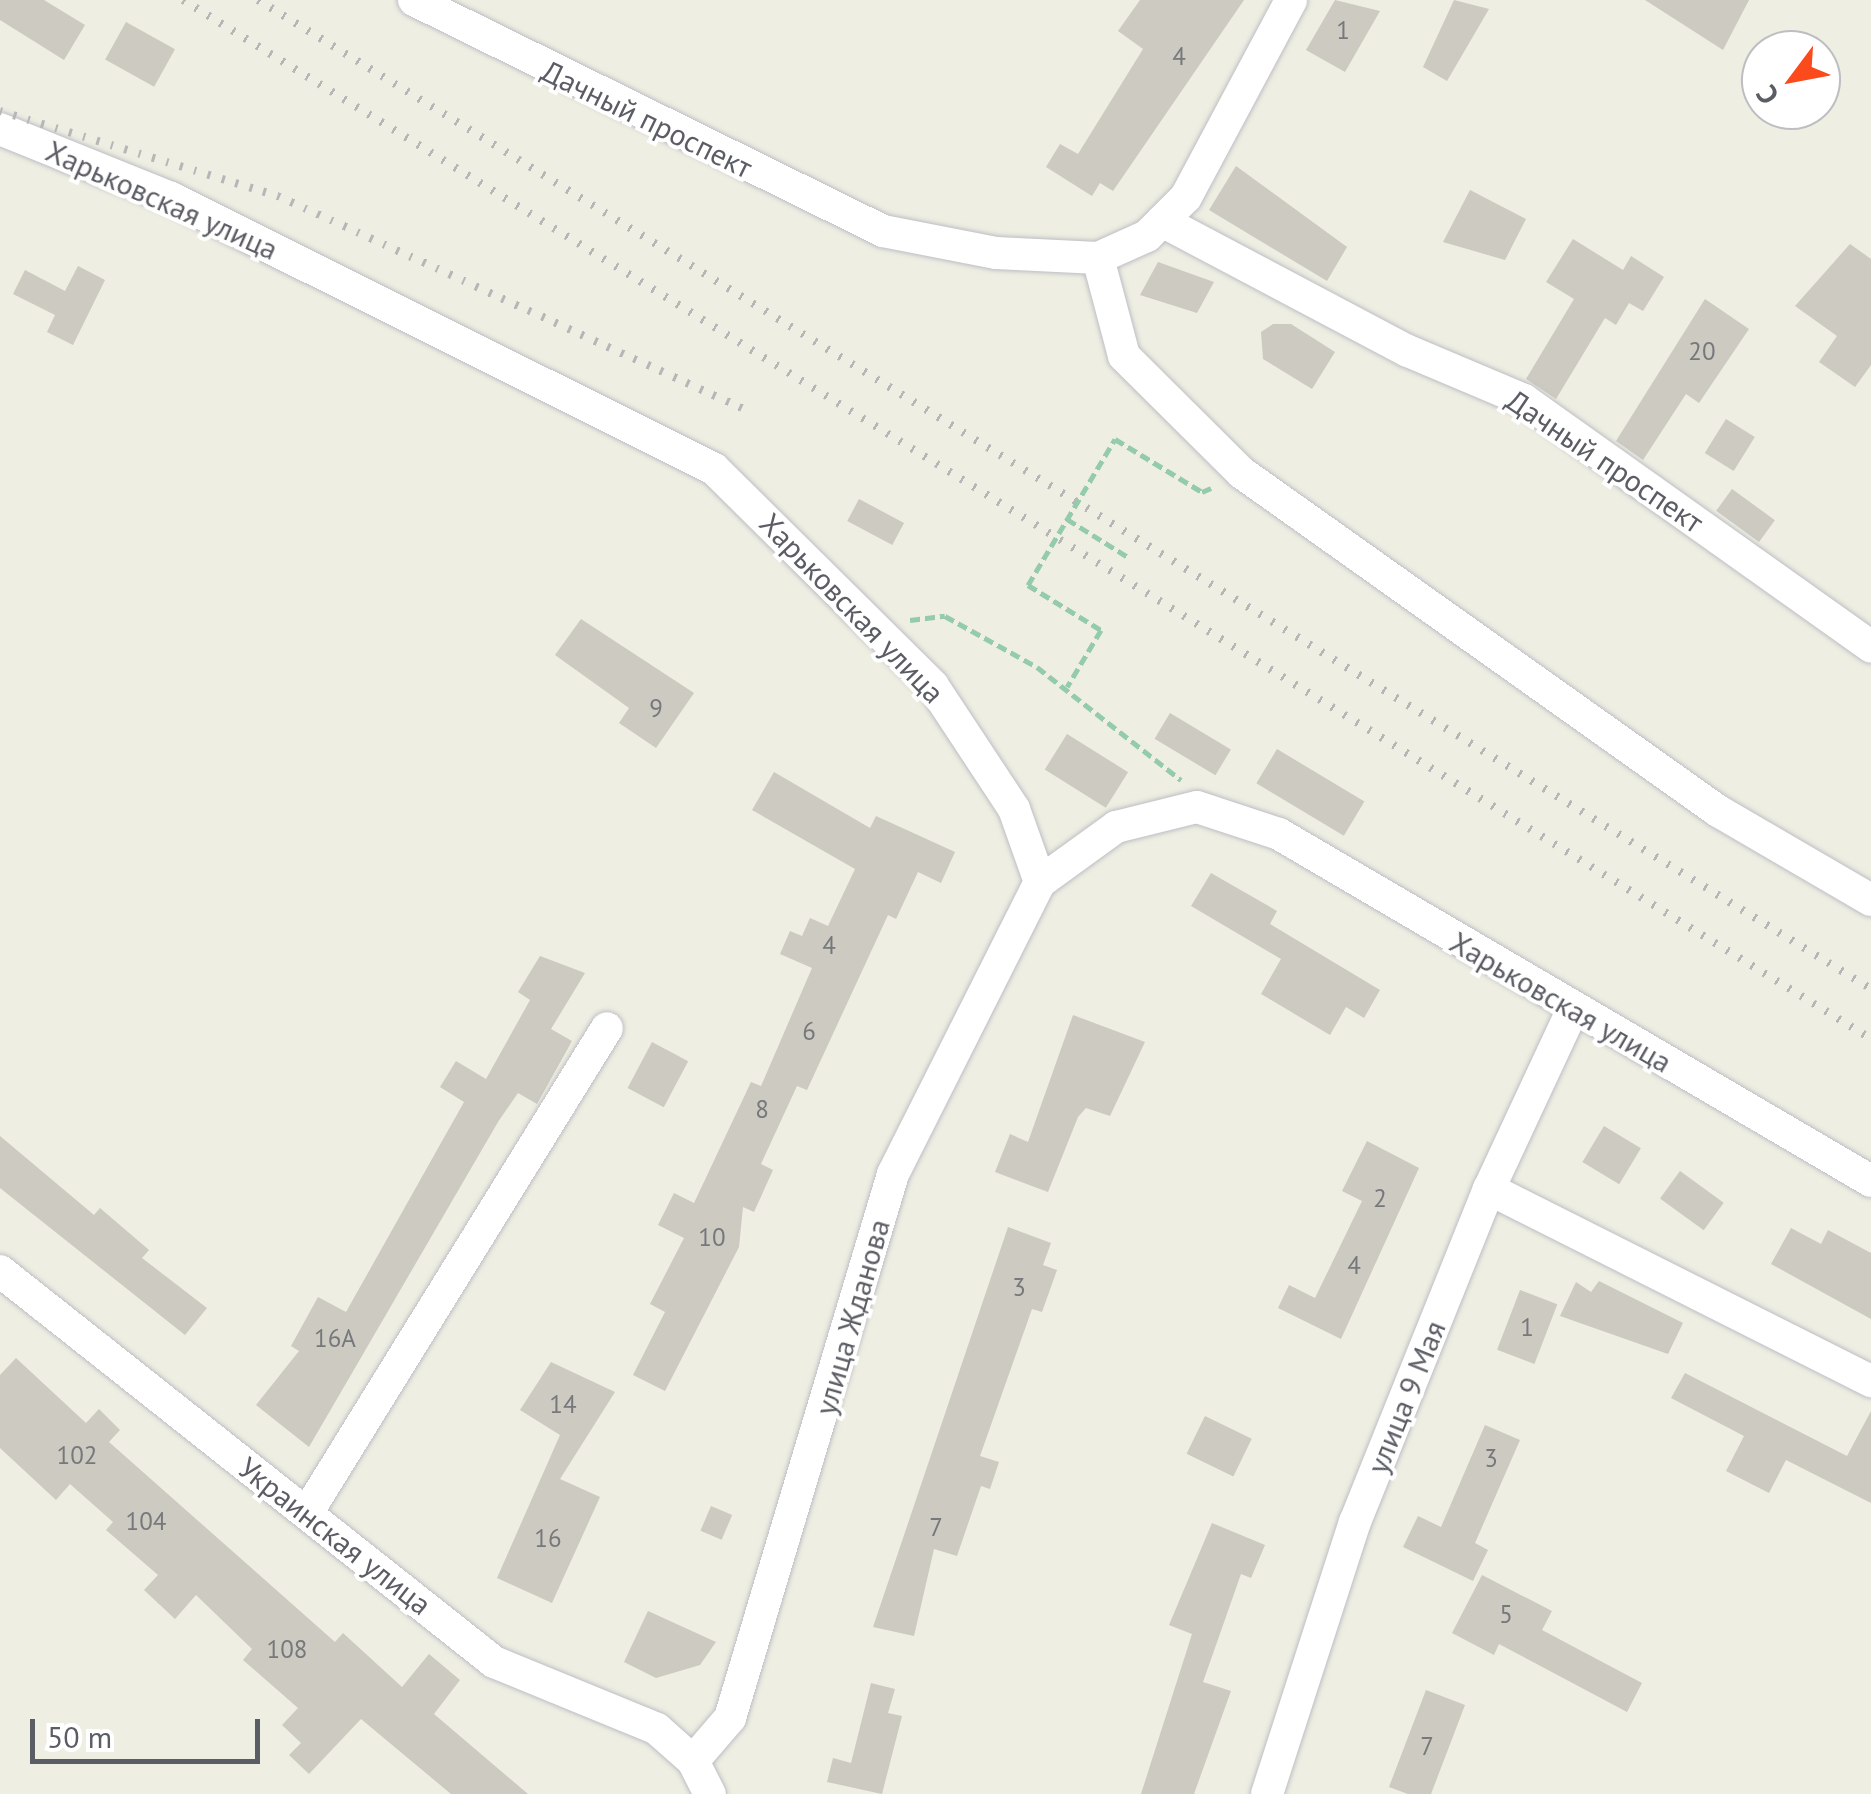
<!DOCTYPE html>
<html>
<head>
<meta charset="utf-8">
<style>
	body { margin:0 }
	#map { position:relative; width:1871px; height:1794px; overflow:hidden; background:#efeee2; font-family:"PT Sans",sans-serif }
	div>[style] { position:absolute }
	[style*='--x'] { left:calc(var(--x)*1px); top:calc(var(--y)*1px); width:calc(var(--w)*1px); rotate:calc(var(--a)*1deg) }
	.building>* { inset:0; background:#cccac1; transform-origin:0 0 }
	.path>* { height:5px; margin-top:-2.5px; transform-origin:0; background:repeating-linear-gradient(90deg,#94cbab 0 10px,transparent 0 15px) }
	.roads { filter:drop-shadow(0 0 2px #bcbec5) drop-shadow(0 0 2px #bcbec5) }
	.minor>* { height:32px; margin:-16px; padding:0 16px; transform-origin:16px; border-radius:16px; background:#fff }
	.rail>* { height:8px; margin-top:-4px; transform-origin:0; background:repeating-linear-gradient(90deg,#b6b6b7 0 2.5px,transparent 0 14.5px) }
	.path-bridge>* { height:5px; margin-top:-2.5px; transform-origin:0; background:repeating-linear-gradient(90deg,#94cbab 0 10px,transparent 0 15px) }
	span { translate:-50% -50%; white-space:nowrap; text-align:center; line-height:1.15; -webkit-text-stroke:8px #fff; paint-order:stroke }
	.number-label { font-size:25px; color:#76787b }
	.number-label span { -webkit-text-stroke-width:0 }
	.street-label { font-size:30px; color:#5a5d64 }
	.north { position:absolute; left:1741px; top:30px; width:100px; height:100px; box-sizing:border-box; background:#fff; border:2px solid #bdbec1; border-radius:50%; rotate:238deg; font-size:28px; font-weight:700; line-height:40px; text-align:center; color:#5a5d64 }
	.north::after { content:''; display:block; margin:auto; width:35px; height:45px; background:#fb4a1b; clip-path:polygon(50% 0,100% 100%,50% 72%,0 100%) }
	.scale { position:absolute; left:30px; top:1719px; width:230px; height:45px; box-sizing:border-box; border:5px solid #5a5d64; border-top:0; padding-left:12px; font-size:30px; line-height:35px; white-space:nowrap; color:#5a5d64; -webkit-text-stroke:8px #fff; paint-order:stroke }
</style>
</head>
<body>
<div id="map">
	<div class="building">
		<div style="clip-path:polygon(0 0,44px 0,85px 25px,64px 60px,0 20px)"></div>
		<div style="clip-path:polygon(1140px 0,1244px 0,1113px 191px,1100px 183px,1092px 196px,1046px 167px,1060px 144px,1078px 154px,1143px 49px,1118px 31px)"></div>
		<div style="clip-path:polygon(1335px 0,1380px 11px,1345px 72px,1306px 50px)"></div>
		<div style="clip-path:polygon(1454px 0,1489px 9px,1447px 81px,1423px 67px)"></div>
		<div style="clip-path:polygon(1645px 0,1749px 0,1723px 50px)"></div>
		<div style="left:126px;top:22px;width:56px;height:43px;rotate:29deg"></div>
		<div style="clip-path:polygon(1236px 166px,1347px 247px,1327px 281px,1209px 210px)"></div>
		<div style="clip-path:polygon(1470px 190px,1526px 219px,1505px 260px,1443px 242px)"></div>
		<div style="clip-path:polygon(1573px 239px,1623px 270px,1631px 256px,1664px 277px,1643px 311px,1629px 303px,1616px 325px,1605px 318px,1556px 399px,1526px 379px,1574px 299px,1546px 282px)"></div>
		<div style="clip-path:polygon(1850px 244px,1871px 259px,1871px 365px,1855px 387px,1819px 362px,1837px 336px,1795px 306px)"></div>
		<div style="clip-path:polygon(1158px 262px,1214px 282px,1197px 313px,1140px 295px)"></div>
		<div style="clip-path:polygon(78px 266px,105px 280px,73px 345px,47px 332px,55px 315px,13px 294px,25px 270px,65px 291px)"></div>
		<div style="clip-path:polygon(1705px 299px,1749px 329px,1699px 403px,1686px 394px,1643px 460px,1616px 441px)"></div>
		<div style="clip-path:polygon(1273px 324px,1291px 324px,1335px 352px,1312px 389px,1263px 359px,1261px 332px)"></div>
		<div style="left:1726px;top:419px;width:34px;height:40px;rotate:32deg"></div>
		<div style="left:1732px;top:489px;width:53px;height:27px;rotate:36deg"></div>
		<div style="left:859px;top:499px;width:51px;height:25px;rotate:28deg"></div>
		<div style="clip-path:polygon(581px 619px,694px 693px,656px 748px,619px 723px,629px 708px,555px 655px)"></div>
		<div style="left:1170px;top:713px;width:71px;height:30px;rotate:31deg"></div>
		<div style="left:1067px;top:734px;width:72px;height:42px;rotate:32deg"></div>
		<div style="left:1277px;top:749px;width:102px;height:40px;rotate:31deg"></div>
		<div style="clip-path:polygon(774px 772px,870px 828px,876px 816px,955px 852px,941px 883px,918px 872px,896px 919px,888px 915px,807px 1090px,797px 1086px,761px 1164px,773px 1170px,754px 1212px,743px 1207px,739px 1247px,665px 1391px,633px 1375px,665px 1312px,650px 1304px,684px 1238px,658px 1225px,674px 1193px,694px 1203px,751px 1082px,761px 1086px,812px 968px,780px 954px,790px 931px,802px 936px,810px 918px,828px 926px,855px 869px,752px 810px)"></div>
		<div style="clip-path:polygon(1211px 873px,1277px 911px,1270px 924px,1380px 990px,1364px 1018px,1346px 1007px,1330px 1035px,1261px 994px,1281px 959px,1191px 906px)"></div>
		<div style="clip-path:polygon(540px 956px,585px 973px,551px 1029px,572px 1041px,537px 1104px,518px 1093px,498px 1122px,309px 1447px,256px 1405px,299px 1351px,291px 1346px,318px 1297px,346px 1312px,464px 1102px,440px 1087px,456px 1061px,486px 1079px,530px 1000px,518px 992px)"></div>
		<div style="clip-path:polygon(1073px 1015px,1145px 1042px,1110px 1116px,1086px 1108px,1078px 1117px,1048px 1192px,995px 1172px,1010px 1134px,1028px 1142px)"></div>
		<div style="left:652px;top:1042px;width:41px;height:52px;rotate:28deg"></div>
		<div style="left:1604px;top:1126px;width:43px;height:42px;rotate:31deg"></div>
		<div style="clip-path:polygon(0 1136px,94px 1215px,100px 1208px,149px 1250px,142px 1258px,207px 1308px,185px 1335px,0 1188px)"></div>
		<div style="clip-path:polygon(1367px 1141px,1419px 1168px,1341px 1339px,1278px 1308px,1289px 1285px,1315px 1298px,1362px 1201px,1342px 1191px)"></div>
		<div style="left:1680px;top:1171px;width:54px;height:34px;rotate:36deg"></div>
		<div style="clip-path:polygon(1008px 1227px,1051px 1243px,1043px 1265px,1057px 1270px,1042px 1312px,1032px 1309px,980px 1456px,999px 1462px,990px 1489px,981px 1486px,957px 1556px,934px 1549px,914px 1636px,873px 1627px)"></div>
		<div style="clip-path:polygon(1791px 1228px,1821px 1244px,1828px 1230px,1871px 1253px,1871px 1319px,1771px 1264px)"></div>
		<div style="clip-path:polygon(1599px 1281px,1683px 1323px,1668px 1354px,1560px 1316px,1576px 1282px,1591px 1292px)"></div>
		<div style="left:1520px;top:1290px;width:40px;height:64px;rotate:21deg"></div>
		<div style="clip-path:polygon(16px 1358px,86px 1423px,99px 1409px,120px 1430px,109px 1442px,335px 1642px,343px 1633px,402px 1687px,429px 1654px,460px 1680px,434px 1714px,528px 1794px,451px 1794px,361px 1719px,309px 1774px,289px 1755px,301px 1743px,282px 1725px,298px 1708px,243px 1660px,252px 1649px,196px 1595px,175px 1619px,144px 1590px,158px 1575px,106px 1530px,113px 1522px,70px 1484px,56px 1500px,0 1448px,0 1375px)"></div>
		<div style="clip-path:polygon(551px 1362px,615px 1392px,560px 1479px,600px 1497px,552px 1603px,497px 1578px,560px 1435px,520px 1410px)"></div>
		<div style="clip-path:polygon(1685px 1373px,1847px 1456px,1871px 1411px,1871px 1503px,1786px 1460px,1769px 1493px,1726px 1471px,1744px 1436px,1671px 1398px)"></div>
		<div style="left:1205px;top:1416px;width:52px;height:42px;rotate:26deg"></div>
		<div style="clip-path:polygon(1485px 1425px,1520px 1440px,1475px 1543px,1488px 1550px,1473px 1581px,1403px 1547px,1418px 1516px,1441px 1527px)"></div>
		<div style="left:711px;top:1506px;width:23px;height:27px;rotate:23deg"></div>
		<div style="clip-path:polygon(1212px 1523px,1265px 1545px,1251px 1578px,1241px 1574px,1203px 1682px,1231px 1691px,1194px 1794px,1141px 1794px,1192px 1634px,1169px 1625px)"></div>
		<div style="clip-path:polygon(1482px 1575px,1552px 1611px,1542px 1630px,1642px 1683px,1627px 1712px,1499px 1644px,1494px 1655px,1452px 1633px)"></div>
		<div style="clip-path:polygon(648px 1611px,716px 1642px,700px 1665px,656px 1678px,624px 1662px)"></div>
		<div style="clip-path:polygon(871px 1683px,895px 1689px,888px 1713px,902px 1716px,882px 1794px,827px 1782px,833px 1758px,851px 1763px)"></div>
		<div style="clip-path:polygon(1426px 1690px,1465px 1705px,1431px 1794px,1408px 1794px,1389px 1787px)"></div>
	</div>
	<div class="path">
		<div style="--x:1115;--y:439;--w:102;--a:31.3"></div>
		<div style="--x:1202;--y:492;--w:10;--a:-24"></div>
		<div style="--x:1067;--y:519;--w:72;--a:31.9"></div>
		<div style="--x:1028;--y:585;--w:86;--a:31.7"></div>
		<div style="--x:1101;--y:630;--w:66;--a:120.8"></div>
		<div style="--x:910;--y:620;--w:35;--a:-7"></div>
		<div style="--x:945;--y:616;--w:105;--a:29"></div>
		<div style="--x:1037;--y:667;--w:183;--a:38.1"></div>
	</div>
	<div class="roads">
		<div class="minor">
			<div style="--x:414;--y:0;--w:523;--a:26.22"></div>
			<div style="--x:883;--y:231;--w:115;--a:11"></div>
			<div style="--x:996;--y:253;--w:102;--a:2.8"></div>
			<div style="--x:1098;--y:258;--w:54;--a:-24.2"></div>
			<div style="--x:1147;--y:236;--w:55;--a:-45"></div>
			<div style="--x:1186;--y:197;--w:223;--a:-61.9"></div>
			<div style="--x:0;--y:129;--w:184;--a:22"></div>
			<div style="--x:171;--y:198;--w:607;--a:26.52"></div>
			<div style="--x:714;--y:469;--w:308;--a:44.7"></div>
			<div style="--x:933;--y:686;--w:147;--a:56.6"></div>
			<div style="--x:1014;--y:809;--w:77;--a:70.4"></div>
			<div style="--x:1162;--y:221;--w:278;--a:27.9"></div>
			<div style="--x:1408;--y:351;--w:126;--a:22.9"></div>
			<div style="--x:1524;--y:400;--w:426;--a:35.4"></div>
			<div style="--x:1098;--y:258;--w:101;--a:75.1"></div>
			<div style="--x:1124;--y:356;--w:166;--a:44.8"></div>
			<div style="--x:1242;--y:473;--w:584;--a:35.38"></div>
			<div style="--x:1718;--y:811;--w:177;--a:30.2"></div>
			<div style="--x:1489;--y:1189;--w:428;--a:26.7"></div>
			<div style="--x:0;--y:1271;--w:630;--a:38.36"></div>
			<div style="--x:494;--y:1662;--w:176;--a:22.3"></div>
			<div style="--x:657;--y:1729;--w:48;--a:41.6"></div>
			<div style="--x:693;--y:1761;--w:37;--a:63"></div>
			<div style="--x:307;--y:1513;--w:570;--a:-58.26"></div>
			<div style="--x:693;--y:1761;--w:57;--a:-49.3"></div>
			<div style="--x:730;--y:1718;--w:568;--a:-73.32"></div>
			<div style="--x:893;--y:1174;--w:327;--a:-63.3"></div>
			<div style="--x:1040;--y:882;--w:94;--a:-35.9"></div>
			<div style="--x:1116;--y:827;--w:83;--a:-13.9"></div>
			<div style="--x:1197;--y:807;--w:86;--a:18.2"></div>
			<div style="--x:1279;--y:834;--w:686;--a:30.38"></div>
			<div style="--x:1267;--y:1794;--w:286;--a:-72.1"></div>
			<div style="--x:1355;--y:1522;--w:359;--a:-68.1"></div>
			<div style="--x:1489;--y:1189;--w:196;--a:-65"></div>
		</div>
	</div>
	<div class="rail">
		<div style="--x:183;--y:0;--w:1982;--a:31.61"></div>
		<div style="--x:258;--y:0;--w:1892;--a:31.51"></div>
		<div style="--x:0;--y:111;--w:291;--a:17"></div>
		<div style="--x:278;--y:196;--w:515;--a:24.57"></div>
	</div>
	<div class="path-bridge">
		<div style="--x:1028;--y:585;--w:170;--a:-59.2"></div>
	</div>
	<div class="number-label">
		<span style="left:1343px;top:30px">1</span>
		<span style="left:1179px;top:56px">4</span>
		<span style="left:1702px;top:351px">20</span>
		<span style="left:656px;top:708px">9</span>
		<span style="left:829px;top:945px">4</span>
		<span style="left:809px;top:1031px">6</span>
		<span style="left:762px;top:1109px">8</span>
		<span style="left:1380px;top:1198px">2</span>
		<span style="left:712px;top:1237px">10</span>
		<span style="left:1354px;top:1265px">4</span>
		<span style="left:1019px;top:1287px">3</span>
		<span style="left:1527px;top:1327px">1</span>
		<span style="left:335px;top:1338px">16А</span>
		<span style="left:563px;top:1404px">14</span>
		<span style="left:77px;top:1455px">102</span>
		<span style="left:1491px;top:1458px">3</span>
		<span style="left:146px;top:1521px">104</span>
		<span style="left:936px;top:1527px">7</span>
		<span style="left:548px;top:1538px">16</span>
		<span style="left:1506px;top:1614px">5</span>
		<span style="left:287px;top:1649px">108</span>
		<span style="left:1427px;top:1746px">7</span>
	</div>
	<div class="street-label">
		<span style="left:647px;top:119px;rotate:26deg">Дачный проспект</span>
		<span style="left:162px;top:200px;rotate:24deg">Харьковская улица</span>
		<span style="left:1605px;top:461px;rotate:34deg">Дачный проспект</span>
		<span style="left:852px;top:608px;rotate:46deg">Харьковская улица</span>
		<span style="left:1561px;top:1002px;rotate:30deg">Харьковская улица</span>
		<span style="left:852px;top:1317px;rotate:-74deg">улица Жданова</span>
		<span style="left:1406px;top:1397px;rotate:-68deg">улица 9 Мая</span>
		<span style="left:335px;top:1536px;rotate:38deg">Украинская улица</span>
	</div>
	<div class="north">С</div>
	<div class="scale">50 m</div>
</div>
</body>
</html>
